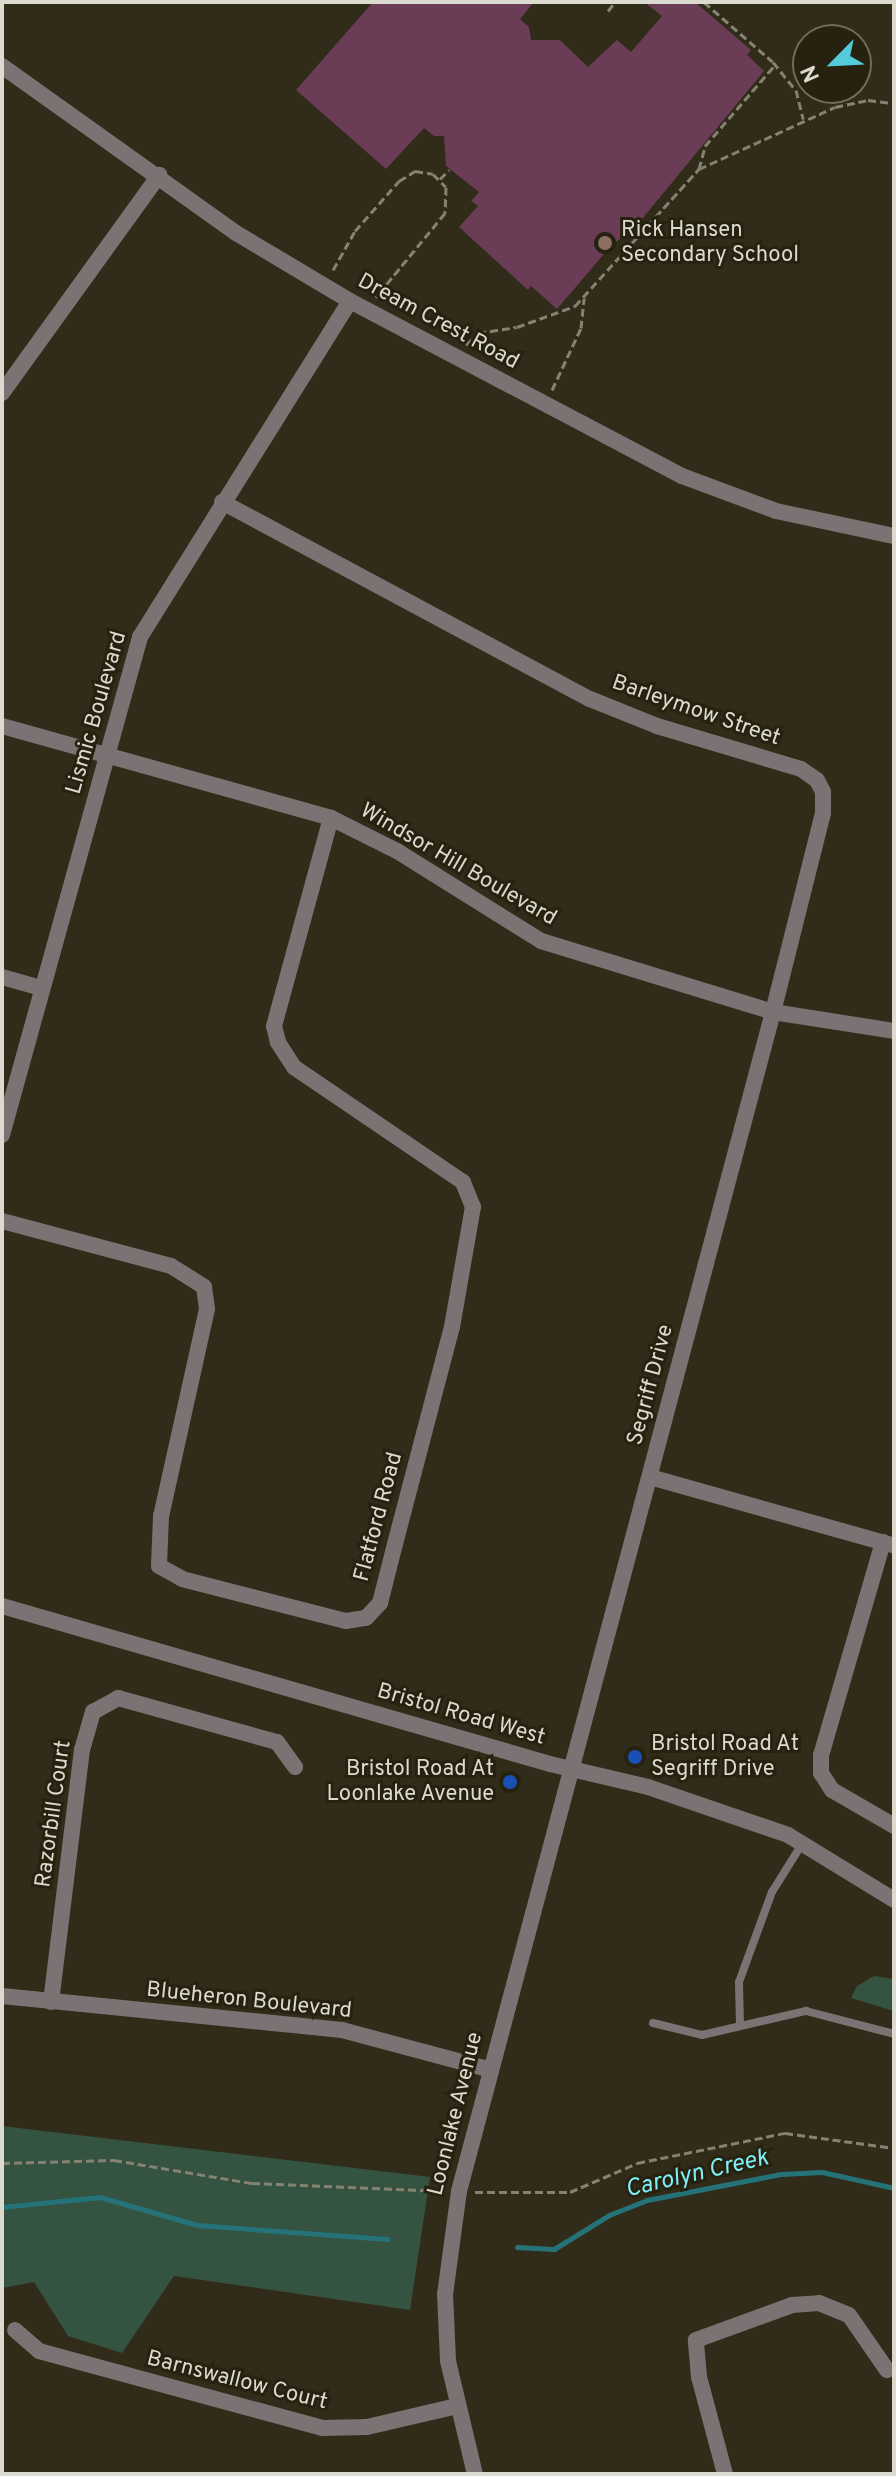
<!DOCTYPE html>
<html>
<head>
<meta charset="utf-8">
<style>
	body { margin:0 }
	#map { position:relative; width:896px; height:2476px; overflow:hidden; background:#302c19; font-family:Overpass,sans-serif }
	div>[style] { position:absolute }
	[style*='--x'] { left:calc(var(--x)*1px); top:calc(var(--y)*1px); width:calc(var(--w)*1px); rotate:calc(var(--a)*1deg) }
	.green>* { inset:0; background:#345340 }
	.stream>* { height:5px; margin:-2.5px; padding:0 2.5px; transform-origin:2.5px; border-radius:2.5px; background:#257378 }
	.building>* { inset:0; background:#6b3c56 }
	.path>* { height:3px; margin-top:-1.5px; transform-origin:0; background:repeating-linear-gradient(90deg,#858272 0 8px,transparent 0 12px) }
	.service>* { height:8px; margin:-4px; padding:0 4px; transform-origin:4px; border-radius:4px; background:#7c7173 }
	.minor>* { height:16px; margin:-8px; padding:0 8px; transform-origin:8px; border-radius:8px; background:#7c7173 }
	.tertiary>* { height:16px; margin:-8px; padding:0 8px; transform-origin:8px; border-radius:8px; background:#7c7173 }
	.dots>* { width:22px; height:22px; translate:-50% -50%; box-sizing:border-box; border:4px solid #272210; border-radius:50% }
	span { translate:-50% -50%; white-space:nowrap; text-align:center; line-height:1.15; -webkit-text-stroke:6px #272210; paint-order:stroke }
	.poi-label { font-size:22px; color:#dcdace }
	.left { translate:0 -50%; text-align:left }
	.right { translate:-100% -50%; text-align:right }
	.street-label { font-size:22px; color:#dcdace }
	.water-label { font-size:24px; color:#7deff7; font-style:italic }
	.frame { position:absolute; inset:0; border:4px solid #dcdace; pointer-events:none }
	.north { position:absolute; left:792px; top:24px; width:80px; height:80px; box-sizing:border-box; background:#272210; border:2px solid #6f6c5c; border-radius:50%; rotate:246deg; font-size:22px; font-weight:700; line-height:32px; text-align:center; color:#dcdace }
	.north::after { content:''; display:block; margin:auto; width:28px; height:36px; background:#53cbdb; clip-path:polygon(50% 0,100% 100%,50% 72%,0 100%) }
</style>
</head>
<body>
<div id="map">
	<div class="green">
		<div style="clip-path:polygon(874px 1976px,894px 1979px,894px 2011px,851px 1998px,857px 1986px)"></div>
		<div style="clip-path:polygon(2px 2126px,430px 2177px,410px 2310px,174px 2276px,122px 2353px,68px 2336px,34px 2282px,2px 2288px)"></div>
	</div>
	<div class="stream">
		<div style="--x:2;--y:2207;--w:99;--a:-5.8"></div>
		<div style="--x:100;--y:2197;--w:101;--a:16.1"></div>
		<div style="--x:197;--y:2225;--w:191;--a:4.2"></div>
		<div style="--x:517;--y:2247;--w:37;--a:3"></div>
		<div style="--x:554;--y:2249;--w:65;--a:-31.7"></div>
		<div style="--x:609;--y:2215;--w:41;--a:-21.5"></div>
		<div style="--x:647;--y:2200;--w:136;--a:-11"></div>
		<div style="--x:781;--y:2174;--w:41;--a:-2.8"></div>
		<div style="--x:822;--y:2172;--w:74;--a:12.5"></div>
	</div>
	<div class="building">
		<div style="clip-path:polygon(373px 2px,534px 2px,520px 19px,529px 27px,531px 40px,560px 40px,588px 67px,617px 40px,631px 52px,662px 16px,644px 2px,695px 2px,751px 50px,747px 55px,764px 71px,637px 225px,609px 248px,557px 309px,531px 286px,528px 290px,459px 227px,478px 206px,471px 201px,479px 192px,446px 166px,444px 136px,434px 136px,424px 128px,386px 169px,296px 90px)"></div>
	</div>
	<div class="path">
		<div style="--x:704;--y:2;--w:91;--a:41"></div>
		<div style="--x:773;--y:62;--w:36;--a:51"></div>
		<div style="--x:796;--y:90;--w:30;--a:76"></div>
		<div style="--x:608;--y:11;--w:11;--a:-52"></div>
		<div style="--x:699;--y:169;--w:24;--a:-75"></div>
		<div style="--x:705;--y:146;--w:107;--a:-49.2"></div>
		<div style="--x:440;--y:179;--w:13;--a:-45"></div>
		<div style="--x:333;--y:270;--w:45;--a:-60.6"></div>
		<div style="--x:355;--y:231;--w:67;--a:-48.7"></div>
		<div style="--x:399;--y:181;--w:19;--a:-32"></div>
		<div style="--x:415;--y:171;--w:18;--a:9"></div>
		<div style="--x:433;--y:174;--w:18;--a:45"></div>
		<div style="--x:446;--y:187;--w:26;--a:92"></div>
		<div style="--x:445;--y:213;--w:109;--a:129.4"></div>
		<div style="--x:466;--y:345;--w:17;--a:-45"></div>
		<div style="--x:478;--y:333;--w:39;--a:-9"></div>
		<div style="--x:517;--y:327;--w:62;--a:-19.9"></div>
		<div style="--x:575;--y:306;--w:185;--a:-47.9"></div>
		<div style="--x:699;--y:169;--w:149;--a:-24.5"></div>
		<div style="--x:835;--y:107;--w:34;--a:-12"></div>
		<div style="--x:868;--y:100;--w:26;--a:7"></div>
		<div style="--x:552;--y:390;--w:68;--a:-64.9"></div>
		<div style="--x:581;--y:328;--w:30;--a:-84"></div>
		<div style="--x:2;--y:2163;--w:112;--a:-1.5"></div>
		<div style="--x:114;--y:2160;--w:140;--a:9.5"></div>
		<div style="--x:252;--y:2183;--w:192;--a:2.4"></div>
		<div style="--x:475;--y:2192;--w:95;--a:0"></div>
		<div style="--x:570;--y:2192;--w:73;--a:-23.4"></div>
		<div style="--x:637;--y:2163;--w:151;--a:-11.5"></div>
		<div style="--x:785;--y:2133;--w:110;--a:7.8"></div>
	</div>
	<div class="service">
		<div style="--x:653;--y:2023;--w:50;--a:13.8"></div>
		<div style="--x:702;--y:2035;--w:107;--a:-13"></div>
		<div style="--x:806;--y:2011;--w:91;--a:14.6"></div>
		<div style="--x:740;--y:2024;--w:42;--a:-91.4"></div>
		<div style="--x:739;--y:1982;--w:96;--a:-69.9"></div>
		<div style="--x:772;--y:1892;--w:57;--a:-58"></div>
	</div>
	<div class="minor">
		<div style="--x:2;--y:66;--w:287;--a:35.5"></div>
		<div style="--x:236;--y:233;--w:133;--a:30.8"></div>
		<div style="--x:350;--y:301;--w:375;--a:27.8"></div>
		<div style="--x:682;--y:476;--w:100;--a:20.4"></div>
		<div style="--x:776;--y:511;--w:121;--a:12"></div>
		<div style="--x:2;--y:393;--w:269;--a:-54.2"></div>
		<div style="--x:222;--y:502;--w:417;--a:28.2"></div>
		<div style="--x:590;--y:699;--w:72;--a:21.9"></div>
		<div style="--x:657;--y:726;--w:150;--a:16.6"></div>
		<div style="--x:801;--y:769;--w:19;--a:35"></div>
		<div style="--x:817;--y:780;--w:13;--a:63"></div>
		<div style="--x:823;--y:792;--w:21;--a:90"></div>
		<div style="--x:823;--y:813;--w:205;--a:104.1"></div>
		<div style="--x:773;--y:1012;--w:1220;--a:104.91"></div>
		<div style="--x:459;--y:2191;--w:104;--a:97.7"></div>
		<div style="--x:445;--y:2294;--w:67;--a:87.4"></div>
		<div style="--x:448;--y:2361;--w:116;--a:76.6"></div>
		<div style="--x:2;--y:726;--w:342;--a:15.6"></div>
		<div style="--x:331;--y:818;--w:74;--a:26.6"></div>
		<div style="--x:397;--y:851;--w:170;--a:32"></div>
		<div style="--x:541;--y:941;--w:243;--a:17"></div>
		<div style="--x:773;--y:1012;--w:122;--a:8.9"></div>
		<div style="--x:2;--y:977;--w:41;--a:15.8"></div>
		<div style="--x:2;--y:1135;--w:517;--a:-74.51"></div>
		<div style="--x:140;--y:637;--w:396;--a:-58"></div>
		<div style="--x:2;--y:1221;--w:175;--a:14.9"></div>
		<div style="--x:171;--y:1266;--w:39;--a:32"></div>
		<div style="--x:204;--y:1287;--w:22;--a:82"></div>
		<div style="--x:207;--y:1309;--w:212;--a:102.5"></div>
		<div style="--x:161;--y:1516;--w:50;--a:92.3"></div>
		<div style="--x:159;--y:1566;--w:26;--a:29"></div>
		<div style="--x:182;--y:1579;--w:169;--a:14.4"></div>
		<div style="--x:346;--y:1621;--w:20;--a:-9"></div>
		<div style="--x:366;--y:1618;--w:21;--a:-47"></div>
		<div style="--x:380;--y:1603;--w:61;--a:-75.7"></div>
		<div style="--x:395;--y:1544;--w:224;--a:-75.3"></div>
		<div style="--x:452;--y:1327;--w:122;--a:-80.1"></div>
		<div style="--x:473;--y:1207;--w:27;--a:-112"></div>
		<div style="--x:463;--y:1182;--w:204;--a:-145.8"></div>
		<div style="--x:294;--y:1067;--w:30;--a:-123"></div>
		<div style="--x:278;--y:1042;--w:16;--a:-104"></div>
		<div style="--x:274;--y:1026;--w:216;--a:-74.7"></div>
		<div style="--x:650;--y:1477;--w:251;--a:15.7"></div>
		<div style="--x:883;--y:1542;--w:222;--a:106.2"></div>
		<div style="--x:821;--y:1755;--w:18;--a:90"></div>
		<div style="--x:821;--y:1773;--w:20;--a:57"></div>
		<div style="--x:832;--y:1790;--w:72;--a:30.1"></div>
		<div style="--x:2;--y:1996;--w:342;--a:5.7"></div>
		<div style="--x:342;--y:2030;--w:151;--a:15"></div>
		<div style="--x:51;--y:2002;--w:254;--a:-83"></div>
		<div style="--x:82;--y:1750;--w:40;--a:-74"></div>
		<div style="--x:93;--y:1712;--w:29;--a:-29"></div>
		<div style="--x:118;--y:1698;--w:165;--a:15.5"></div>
		<div style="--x:277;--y:1742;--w:31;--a:54"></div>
		<div style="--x:15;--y:2330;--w:32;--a:41"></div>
		<div style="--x:39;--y:2351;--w:293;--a:15.2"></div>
		<div style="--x:322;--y:2428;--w:45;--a:-1.3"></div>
		<div style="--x:367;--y:2427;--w:92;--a:-13.1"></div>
		<div style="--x:725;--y:2474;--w:100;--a:-105"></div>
		<div style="--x:699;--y:2377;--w:37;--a:-95"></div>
		<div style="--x:696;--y:2340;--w:102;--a:-20"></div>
		<div style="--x:792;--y:2305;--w:27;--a:-4"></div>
		<div style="--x:819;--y:2303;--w:32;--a:22"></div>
		<div style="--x:849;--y:2315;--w:67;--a:55.4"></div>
	</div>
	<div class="tertiary">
		<div style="--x:2;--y:1606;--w:570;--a:16.08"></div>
		<div style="--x:550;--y:1764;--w:101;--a:13.2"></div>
		<div style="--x:648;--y:1787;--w:148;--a:18.9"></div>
		<div style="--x:788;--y:1835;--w:124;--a:31.5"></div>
	</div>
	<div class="dots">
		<div style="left:605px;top:243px;background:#8d6e63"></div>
		<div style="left:635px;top:1757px;background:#1a4fb4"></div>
		<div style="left:510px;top:1782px;background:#1a4fb4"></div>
	</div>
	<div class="poi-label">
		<span class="left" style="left:621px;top:243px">Rick Hansen<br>Secondary School</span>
		<span class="left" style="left:651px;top:1757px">Bristol Road At<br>Segriff Drive</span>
		<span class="right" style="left:494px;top:1782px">Bristol Road At<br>Loonlake Avenue</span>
	</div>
	<div class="street-label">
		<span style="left:438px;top:322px;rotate:28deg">Dream Crest Road</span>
		<span style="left:696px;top:711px;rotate:19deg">Barleymow Street</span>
		<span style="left:97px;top:713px;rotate:-74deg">Lismic Boulevard</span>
		<span style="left:458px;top:865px;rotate:30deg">Windsor Hill Boulevard</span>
		<span style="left:651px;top:1385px;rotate:-75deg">Segriff Drive</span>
		<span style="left:379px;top:1517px;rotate:-75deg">Flatford Road</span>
		<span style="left:461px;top:1715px;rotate:16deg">Bristol Road West</span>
		<span style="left:54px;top:1814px;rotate:-82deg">Razorbill Court</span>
		<span style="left:249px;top:2001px;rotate:6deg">Blueheron Boulevard</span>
		<span style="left:456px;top:2114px;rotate:-76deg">Loonlake Avenue</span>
		<span style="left:237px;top:2381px;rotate:14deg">Barnswallow Court</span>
	</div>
	<div class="water-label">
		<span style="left:697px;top:2175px;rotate:-13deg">Carolyn Creek</span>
	</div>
	<div class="frame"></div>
	<div class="north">N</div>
</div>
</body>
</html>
